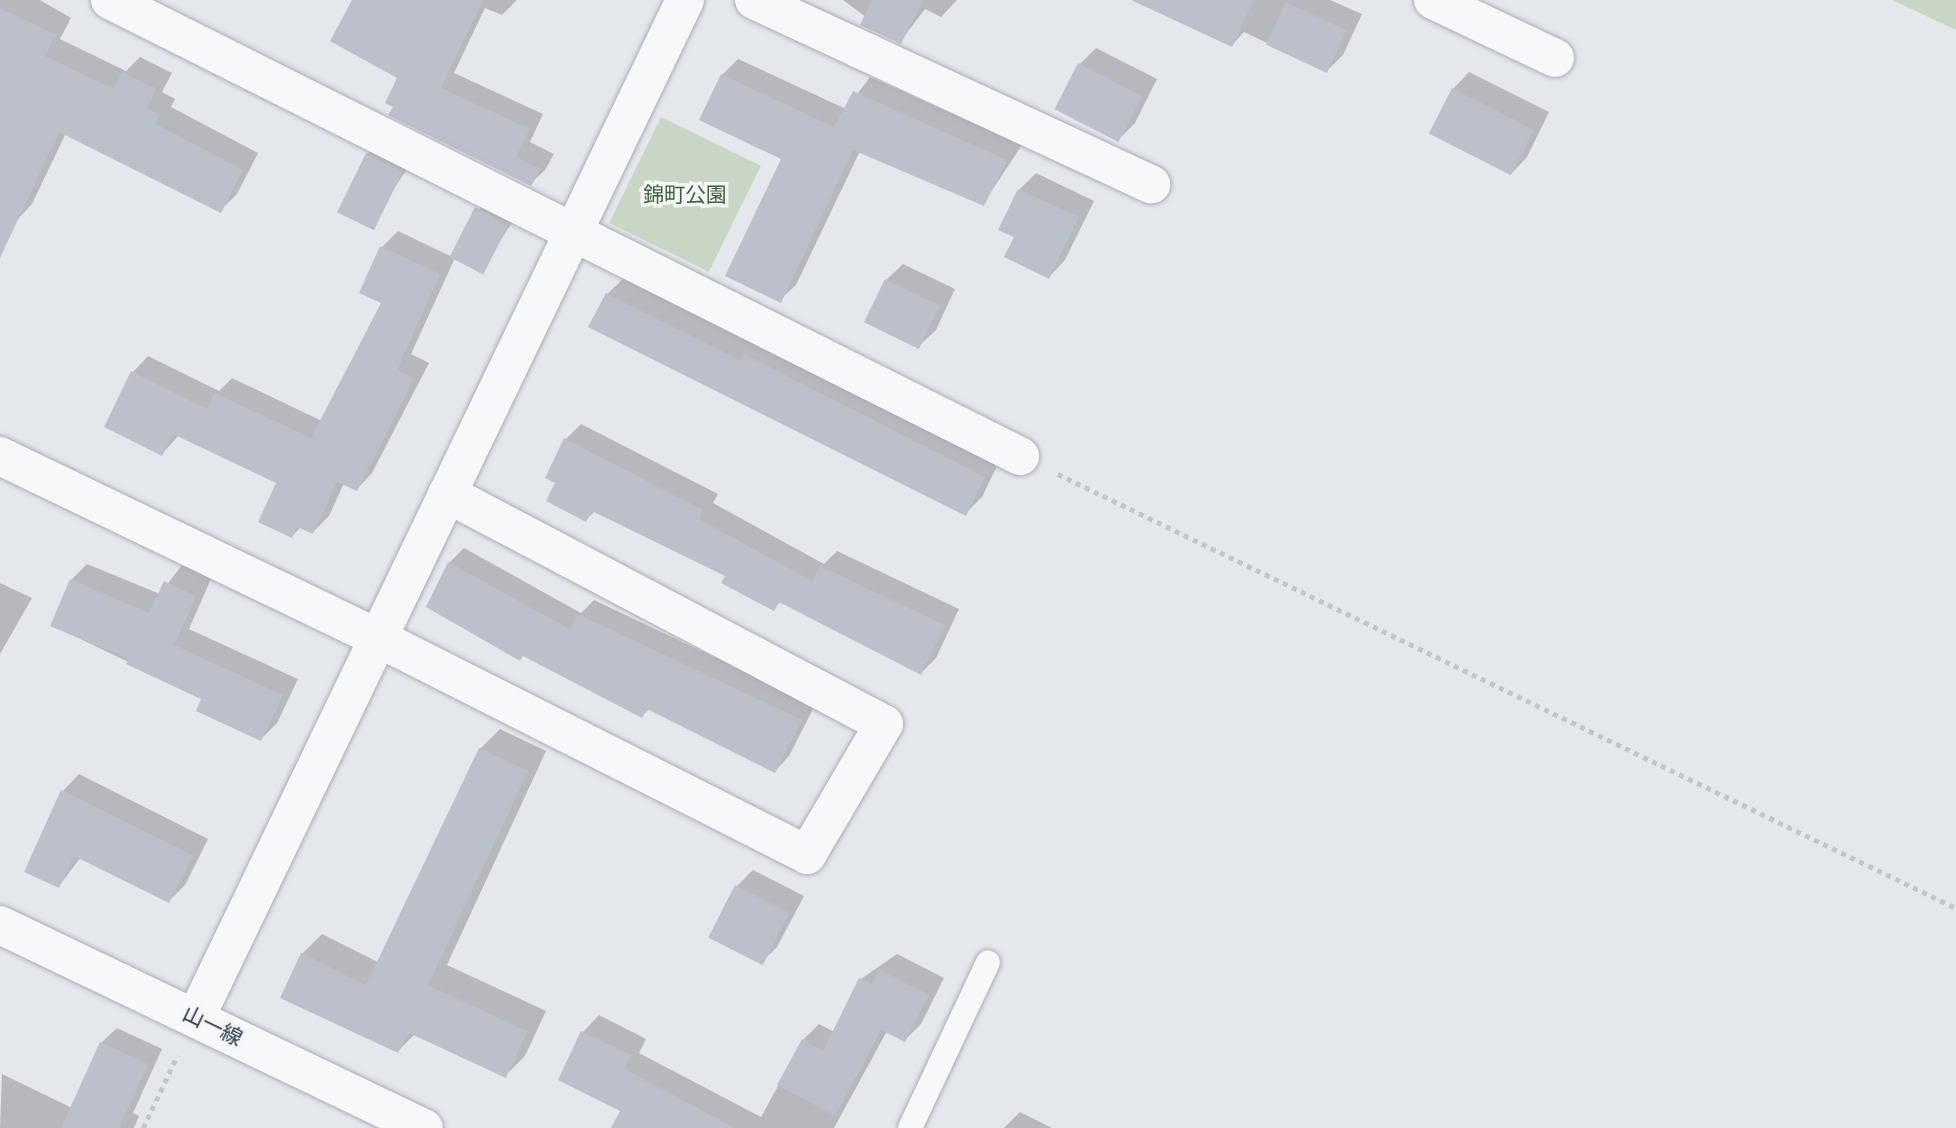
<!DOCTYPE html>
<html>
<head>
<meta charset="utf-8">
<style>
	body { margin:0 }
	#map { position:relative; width:1956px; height:1128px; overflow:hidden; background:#e4e7ec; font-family:Commissioner,"Noto Sans JP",sans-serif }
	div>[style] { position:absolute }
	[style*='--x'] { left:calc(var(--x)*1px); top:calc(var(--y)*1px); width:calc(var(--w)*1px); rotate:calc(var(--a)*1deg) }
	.green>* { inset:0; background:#c9d6c5; transform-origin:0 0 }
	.shadow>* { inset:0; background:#0003 }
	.building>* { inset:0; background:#bbc0ca; transform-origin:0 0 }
	.path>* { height:4.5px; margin-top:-2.25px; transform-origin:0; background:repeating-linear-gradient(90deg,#c2c5cb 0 5px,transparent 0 10px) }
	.roads { filter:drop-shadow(0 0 2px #a9aeb7) drop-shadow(0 0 2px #a9aeb7) }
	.service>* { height:24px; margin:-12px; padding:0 12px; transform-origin:12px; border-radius:12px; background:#f7f8fa }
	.minor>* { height:38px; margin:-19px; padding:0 19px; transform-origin:19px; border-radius:19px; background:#f7f8fa }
	.tertiary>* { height:38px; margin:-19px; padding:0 19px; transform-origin:19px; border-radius:19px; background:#f7f8fa }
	span { translate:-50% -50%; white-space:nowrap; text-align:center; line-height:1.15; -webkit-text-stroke:7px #f4f6f9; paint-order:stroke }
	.park-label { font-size:21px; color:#3f6138 }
	.street-label { font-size:21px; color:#2b3445 }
</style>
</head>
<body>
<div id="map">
	<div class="green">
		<div style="clip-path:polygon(1892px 0,1956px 0,1956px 30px)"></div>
		<div style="left:661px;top:117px;width:111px;height:118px;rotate:26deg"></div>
	</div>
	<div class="shadow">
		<div style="clip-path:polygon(0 0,40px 0,71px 18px,60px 39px,126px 71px,140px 57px,172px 73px,162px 92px,175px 99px,171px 107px,258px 153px,237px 194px,220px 211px,66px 133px,32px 204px,16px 221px,0 212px)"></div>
		<div style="clip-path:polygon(354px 0,517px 0,502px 15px,485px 8px,454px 73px,543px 114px,530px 142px,554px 154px,545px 170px,530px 184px,395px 106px,399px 77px)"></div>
		<div style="clip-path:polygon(843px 0,957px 0,941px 17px,925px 9px,900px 42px)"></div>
		<div style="clip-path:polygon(1141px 0,1330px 0,1362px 14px,1343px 55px,1327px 71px,1244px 32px,1232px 45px)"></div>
		<div style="clip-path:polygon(1096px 48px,1157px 79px,1135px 123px,1119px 139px,1080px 64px)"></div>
		<div style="clip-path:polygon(738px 59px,846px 109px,870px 77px,1022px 145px,983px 204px,860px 151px,796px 285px,780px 300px,783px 158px,701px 120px,722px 75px)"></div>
		<div style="clip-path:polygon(1469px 72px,1549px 112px,1527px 157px,1511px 174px,1453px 89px)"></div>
		<div style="clip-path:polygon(384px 138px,417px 154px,368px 228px,367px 154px)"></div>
		<div style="clip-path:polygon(1036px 173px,1094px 201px,1065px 260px,1049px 277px,1016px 236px,1019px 190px)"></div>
		<div style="clip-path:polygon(485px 201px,516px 216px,480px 273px,455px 258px,411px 354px,429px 363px,372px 473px,357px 489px,344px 483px,329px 516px,313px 532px,301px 527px,292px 536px,278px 482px,179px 435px,162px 454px,133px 372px,148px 356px,219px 391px,232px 378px,322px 421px,384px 302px,361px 292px,382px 247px,398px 231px,450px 256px)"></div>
		<div style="clip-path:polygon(903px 264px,955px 289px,936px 330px,919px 346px,886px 280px)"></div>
		<div style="clip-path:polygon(624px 278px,1000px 460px,982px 497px,966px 513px,607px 294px)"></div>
		<div style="clip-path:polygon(581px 424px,718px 494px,713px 503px,824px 564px,837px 551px,959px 609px,936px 658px,921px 673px,781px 601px,773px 609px,727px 575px,595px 511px,586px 520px,558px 482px,566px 439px)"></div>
		<div style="clip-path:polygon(464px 548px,581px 613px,594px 600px,815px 705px,789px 756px,775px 771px,649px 709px,642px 716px,449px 563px)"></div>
		<div style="clip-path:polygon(87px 564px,160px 594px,182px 565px,211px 579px,189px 629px,298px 679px,277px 723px,261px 739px,204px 698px,53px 626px,71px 580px)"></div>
		<div style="clip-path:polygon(0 583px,32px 598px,0 654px)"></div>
		<div style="clip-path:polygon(500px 729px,546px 751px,447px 965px,546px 1011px,525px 1056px,505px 1076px,415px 1034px,398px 1051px,302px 954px,322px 934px,378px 962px,480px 749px)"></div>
		<div style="clip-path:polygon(79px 774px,208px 839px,185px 885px,169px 901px,81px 857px,59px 886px,26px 871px,63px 791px)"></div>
		<div style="clip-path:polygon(753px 870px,804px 896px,777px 947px,761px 963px,737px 886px)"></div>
		<div style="clip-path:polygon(897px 954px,944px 978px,921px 1024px,905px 1040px,887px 1031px,834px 1128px,613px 1128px,623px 1110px,560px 1079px,583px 1032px,599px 1015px,646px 1039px,639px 1053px,761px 1117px,803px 1040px,819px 1024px,834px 1032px,861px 979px)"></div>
		<div style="clip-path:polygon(117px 1028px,162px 1049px,133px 1113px,139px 1116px,134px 1128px,0 1128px,2px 1074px,72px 1108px,101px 1043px)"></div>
		<div style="clip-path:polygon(1020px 1112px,1052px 1128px,1004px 1128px)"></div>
	</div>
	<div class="building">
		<div style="clip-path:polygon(352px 0,483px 0,441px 88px,530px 129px,516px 157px,541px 169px,531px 186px,388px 115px,393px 107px,385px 103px,397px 78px,330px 41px)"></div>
		<div style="clip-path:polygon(872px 0,923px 0,901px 44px,860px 25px)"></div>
		<div style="clip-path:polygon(1131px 0,1254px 0,1232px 47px)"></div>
		<div style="left:1286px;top:2px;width:67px;height:47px;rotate:25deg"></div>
		<div style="clip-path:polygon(0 8px,56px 35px,45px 56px,114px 89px,122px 72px,157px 89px,147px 108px,160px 115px,156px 124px,243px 170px,221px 213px,59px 132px,0 258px)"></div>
		<div style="left:1078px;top:63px;width:72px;height:52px;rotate:27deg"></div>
		<div style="clip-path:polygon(721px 74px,834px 127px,853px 91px,1007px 160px,984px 206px,853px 150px,781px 303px,725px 276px,781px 159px,699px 120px)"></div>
		<div style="left:1452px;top:88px;width:92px;height:51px;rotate:27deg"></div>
		<div style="left:366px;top:153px;width:41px;height:66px;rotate:26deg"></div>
		<div style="clip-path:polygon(1018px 189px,1079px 217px,1049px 279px,1004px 257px,1014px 237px,998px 230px)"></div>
		<div style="left:475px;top:207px;width:38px;height:56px;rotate:27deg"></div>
		<div style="clip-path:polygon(380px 246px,440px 274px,397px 370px,414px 379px,357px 491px,337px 482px,313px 534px,297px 527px,292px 538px,258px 522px,276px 483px,173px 434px,162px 456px,104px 427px,131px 371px,207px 409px,215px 393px,311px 438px,381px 303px,359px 293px)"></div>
		<div style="left:885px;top:279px;width:61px;height:48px;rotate:26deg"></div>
		<div style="clip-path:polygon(606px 293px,741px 361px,744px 354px,985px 477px,966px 516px,588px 327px)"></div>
		<div style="clip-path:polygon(564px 438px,703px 510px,699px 519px,812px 581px,820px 566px,945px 625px,921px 675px,779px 602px,774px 611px,721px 583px,725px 576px,592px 511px,586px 522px,546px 501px,555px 483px,545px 478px)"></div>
		<div style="clip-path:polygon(448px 562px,570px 629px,578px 614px,802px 720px,775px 773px,647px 709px,642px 718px,523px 656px,520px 661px,426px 607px)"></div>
		<div style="clip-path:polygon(70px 579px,149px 613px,164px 581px,196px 596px,174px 645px,283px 695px,261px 741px,196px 711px,201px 699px,126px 664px,129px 659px,50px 626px)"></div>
		<div style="clip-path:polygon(479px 748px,528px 771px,428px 985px,527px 1031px,506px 1078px,409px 1033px,398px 1053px,280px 998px,301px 953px,366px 985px)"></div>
		<div style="clip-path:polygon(61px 790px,193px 855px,169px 903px,74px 856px,59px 888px,24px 872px)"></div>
		<div style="left:735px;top:885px;width:61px;height:59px;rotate:27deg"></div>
		<div style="clip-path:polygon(879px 969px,929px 995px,905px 1042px,881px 1030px,835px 1116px,777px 1085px,802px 1039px,823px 1051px,859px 978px,872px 984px)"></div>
		<div style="clip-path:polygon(581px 1031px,631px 1055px,624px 1069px,735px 1128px,611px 1128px,620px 1111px,558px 1080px)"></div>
		<div style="clip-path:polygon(100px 1042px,148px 1064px,119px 1128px,61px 1128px)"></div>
	</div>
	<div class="path">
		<div style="--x:1058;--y:474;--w:997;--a:25.79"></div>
		<div style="--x:143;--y:1128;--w:80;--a:-64.7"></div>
	</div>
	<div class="roads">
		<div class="service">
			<div style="--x:910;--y:1128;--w:183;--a:-64.8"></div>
		</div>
		<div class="minor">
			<div style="--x:110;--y:0;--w:1018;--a:26.62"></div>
			<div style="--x:754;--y:0;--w:438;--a:24.9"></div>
			<div style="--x:1433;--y:0;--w:135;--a:25.4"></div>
			<div style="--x:0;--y:456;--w:417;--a:25.7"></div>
			<div style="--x:376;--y:637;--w:483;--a:26.8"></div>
			<div style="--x:807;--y:855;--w:152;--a:-59.6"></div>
			<div style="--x:884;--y:724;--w:494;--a:-152.2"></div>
			<div style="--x:196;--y:1017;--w:1128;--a:-64.32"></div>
		</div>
		<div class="tertiary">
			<div style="--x:0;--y:925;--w:470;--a:25.6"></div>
		</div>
	</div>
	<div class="park-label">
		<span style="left:685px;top:194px">錦町公園</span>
	</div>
	<div class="street-label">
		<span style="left:213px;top:1025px;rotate:26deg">山一線</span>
	</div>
</div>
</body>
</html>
